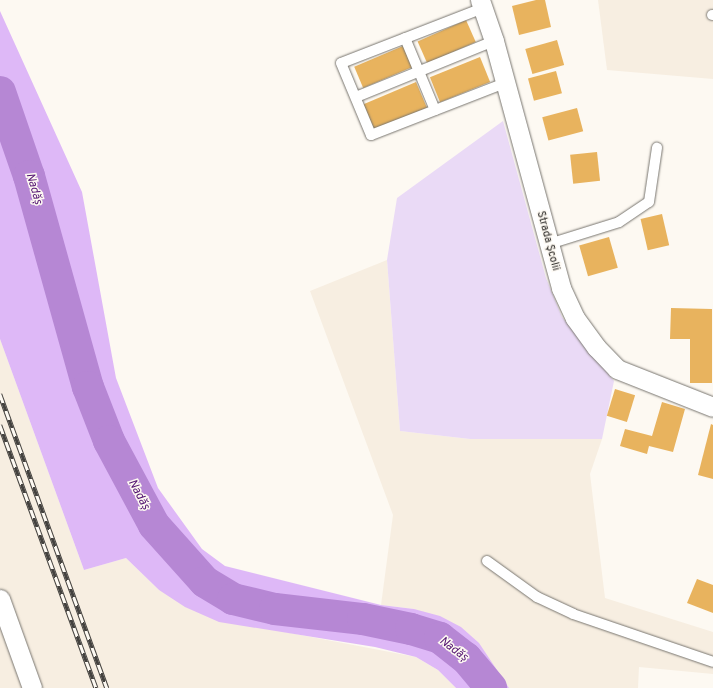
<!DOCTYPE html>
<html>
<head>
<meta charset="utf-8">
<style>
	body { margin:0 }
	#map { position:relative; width:713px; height:688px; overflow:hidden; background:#fdf9f2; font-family:Overpass,sans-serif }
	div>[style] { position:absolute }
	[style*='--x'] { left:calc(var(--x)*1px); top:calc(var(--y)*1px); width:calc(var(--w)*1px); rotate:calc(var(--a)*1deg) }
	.built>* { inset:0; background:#f7eee1 }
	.green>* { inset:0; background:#eadaf6 }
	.forest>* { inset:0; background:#deb8f7 }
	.river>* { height:32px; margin:-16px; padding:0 16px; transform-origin:16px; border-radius:16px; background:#b687d4 }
	.building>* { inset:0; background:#e8b35e; transform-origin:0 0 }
	.roads { filter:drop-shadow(0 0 1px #78756f) drop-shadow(0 0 1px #78756f) }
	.service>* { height:10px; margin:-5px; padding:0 5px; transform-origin:5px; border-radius:5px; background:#fff }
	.minor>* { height:19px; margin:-9.5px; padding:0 9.5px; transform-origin:9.5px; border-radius:9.5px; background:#fff }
	.rail>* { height:4.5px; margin-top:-2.25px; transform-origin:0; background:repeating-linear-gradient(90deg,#fdf9f2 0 9px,#44423f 0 18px); box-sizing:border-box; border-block:1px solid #44423f }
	span { translate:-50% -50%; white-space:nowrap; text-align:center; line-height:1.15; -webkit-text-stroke:3px #fdf9f2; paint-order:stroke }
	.street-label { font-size:11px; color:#201e1c }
	.water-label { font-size:12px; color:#51126f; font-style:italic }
</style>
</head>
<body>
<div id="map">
	<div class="built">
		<div style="clip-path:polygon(598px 0,713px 0,713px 79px,607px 70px)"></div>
		<div style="clip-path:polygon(387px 260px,400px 431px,470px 439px,602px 439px,590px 474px,605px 598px,713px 632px,713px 674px,639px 667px,638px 688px,509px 688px,499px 673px,414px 609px,381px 605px,393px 515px,310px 291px)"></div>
		<div style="clip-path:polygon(0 339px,84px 570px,126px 558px,159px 590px,280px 631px,416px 657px,438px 670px,456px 688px,0 688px)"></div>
	</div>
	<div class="green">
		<div style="clip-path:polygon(503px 121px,546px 278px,562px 317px,614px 381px,602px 439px,470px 439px,400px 431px,387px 260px,397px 198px)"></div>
	</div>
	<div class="forest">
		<div style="clip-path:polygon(0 11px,82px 192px,116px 378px,158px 488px,202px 549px,225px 566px,381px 605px,414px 609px,440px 616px,461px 627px,479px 643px,509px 688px,456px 688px,438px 670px,416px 657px,375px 647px,219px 622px,185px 607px,159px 590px,126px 558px,84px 570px,0 339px)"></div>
	</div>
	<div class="river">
		<div style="--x:0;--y:92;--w:89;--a:71"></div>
		<div style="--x:29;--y:176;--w:219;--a:74.4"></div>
		<div style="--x:88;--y:387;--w:58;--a:68.7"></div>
		<div style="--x:109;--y:441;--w:95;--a:61.8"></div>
		<div style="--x:154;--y:525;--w:76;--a:48.2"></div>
		<div style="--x:205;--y:582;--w:33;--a:31"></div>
		<div style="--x:233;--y:599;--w:43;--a:13.4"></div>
		<div style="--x:275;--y:609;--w:89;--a:6.5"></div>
		<div style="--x:363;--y:619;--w:49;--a:11.8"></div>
		<div style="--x:411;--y:629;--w:30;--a:17"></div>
		<div style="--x:440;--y:638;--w:33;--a:38"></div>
		<div style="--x:466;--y:658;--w:39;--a:50"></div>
	</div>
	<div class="building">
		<div style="clip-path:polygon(536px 0,545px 0,551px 27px,519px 35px,512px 6px)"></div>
		<div style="left:466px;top:20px;width:24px;height:53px;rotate:66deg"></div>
		<div style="left:557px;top:40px;width:26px;height:33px;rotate:74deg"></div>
		<div style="left:403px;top:46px;width:23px;height:53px;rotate:67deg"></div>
		<div style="left:480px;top:57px;width:27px;height:54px;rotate:68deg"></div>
		<div style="left:556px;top:71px;width:23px;height:29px;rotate:75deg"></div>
		<div style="left:416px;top:82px;width:28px;height:57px;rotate:67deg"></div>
		<div style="left:577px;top:108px;width:24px;height:36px;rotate:75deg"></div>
		<div style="left:597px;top:152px;width:29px;height:27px;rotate:84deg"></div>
		<div style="left:662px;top:214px;width:32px;height:22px;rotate:77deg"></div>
		<div style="left:609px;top:237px;width:32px;height:31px;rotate:74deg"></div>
		<div style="clip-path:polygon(671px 308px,712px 309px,712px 383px,690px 383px,690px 339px,670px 339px)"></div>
		<div style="left:615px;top:389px;width:21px;height:28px;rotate:17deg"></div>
		<div style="clip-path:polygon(662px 402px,685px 409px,673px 452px,649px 446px,647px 454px,620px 446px,625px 429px,652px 436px)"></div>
		<div style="clip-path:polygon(711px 424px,713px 425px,713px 479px,698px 475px)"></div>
		<div style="clip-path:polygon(697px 579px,713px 585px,713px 613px,687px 603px)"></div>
	</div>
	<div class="roads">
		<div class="service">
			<div style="--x:483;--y:8;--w:152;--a:158.8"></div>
			<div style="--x:341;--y:63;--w:78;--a:67.4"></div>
			<div style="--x:371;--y:135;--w:144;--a:-21.2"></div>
			<div style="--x:712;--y:15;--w:1;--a:0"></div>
			<div style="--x:405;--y:38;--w:78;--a:67.4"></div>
			<div style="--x:356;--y:97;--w:149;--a:-22.1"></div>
			<div style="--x:549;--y:244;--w:73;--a:-17.4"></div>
			<div style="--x:619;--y:222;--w:36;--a:-34"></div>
			<div style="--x:649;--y:202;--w:55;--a:-81.6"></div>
			<div style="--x:487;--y:561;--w:62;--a:35.8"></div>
			<div style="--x:537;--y:597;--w:40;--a:25"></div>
			<div style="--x:573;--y:614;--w:148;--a:18.9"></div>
		</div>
		<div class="minor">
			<div style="--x:480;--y:0;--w:43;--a:71.1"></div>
			<div style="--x:494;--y:41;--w:256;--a:74.8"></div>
			<div style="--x:561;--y:288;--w:33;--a:65"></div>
			<div style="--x:575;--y:318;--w:36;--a:54"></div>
			<div style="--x:596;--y:347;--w:30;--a:46"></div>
			<div style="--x:617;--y:369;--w:103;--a:21.6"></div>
			<div style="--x:0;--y:599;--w:95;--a:70.2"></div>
		</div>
	</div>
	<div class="rail">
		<div style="--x:0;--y:394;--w:313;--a:70"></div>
		<div style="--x:0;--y:425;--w:280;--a:69.9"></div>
	</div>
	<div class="street-label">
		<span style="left:548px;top:241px;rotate:75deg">Strada Școlii</span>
	</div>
	<div class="water-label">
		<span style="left:33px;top:189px;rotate:74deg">Nadăș</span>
		<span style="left:138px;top:495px;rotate:62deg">Nadăș</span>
		<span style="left:453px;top:650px;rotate:37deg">Nadăș</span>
	</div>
</div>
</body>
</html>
